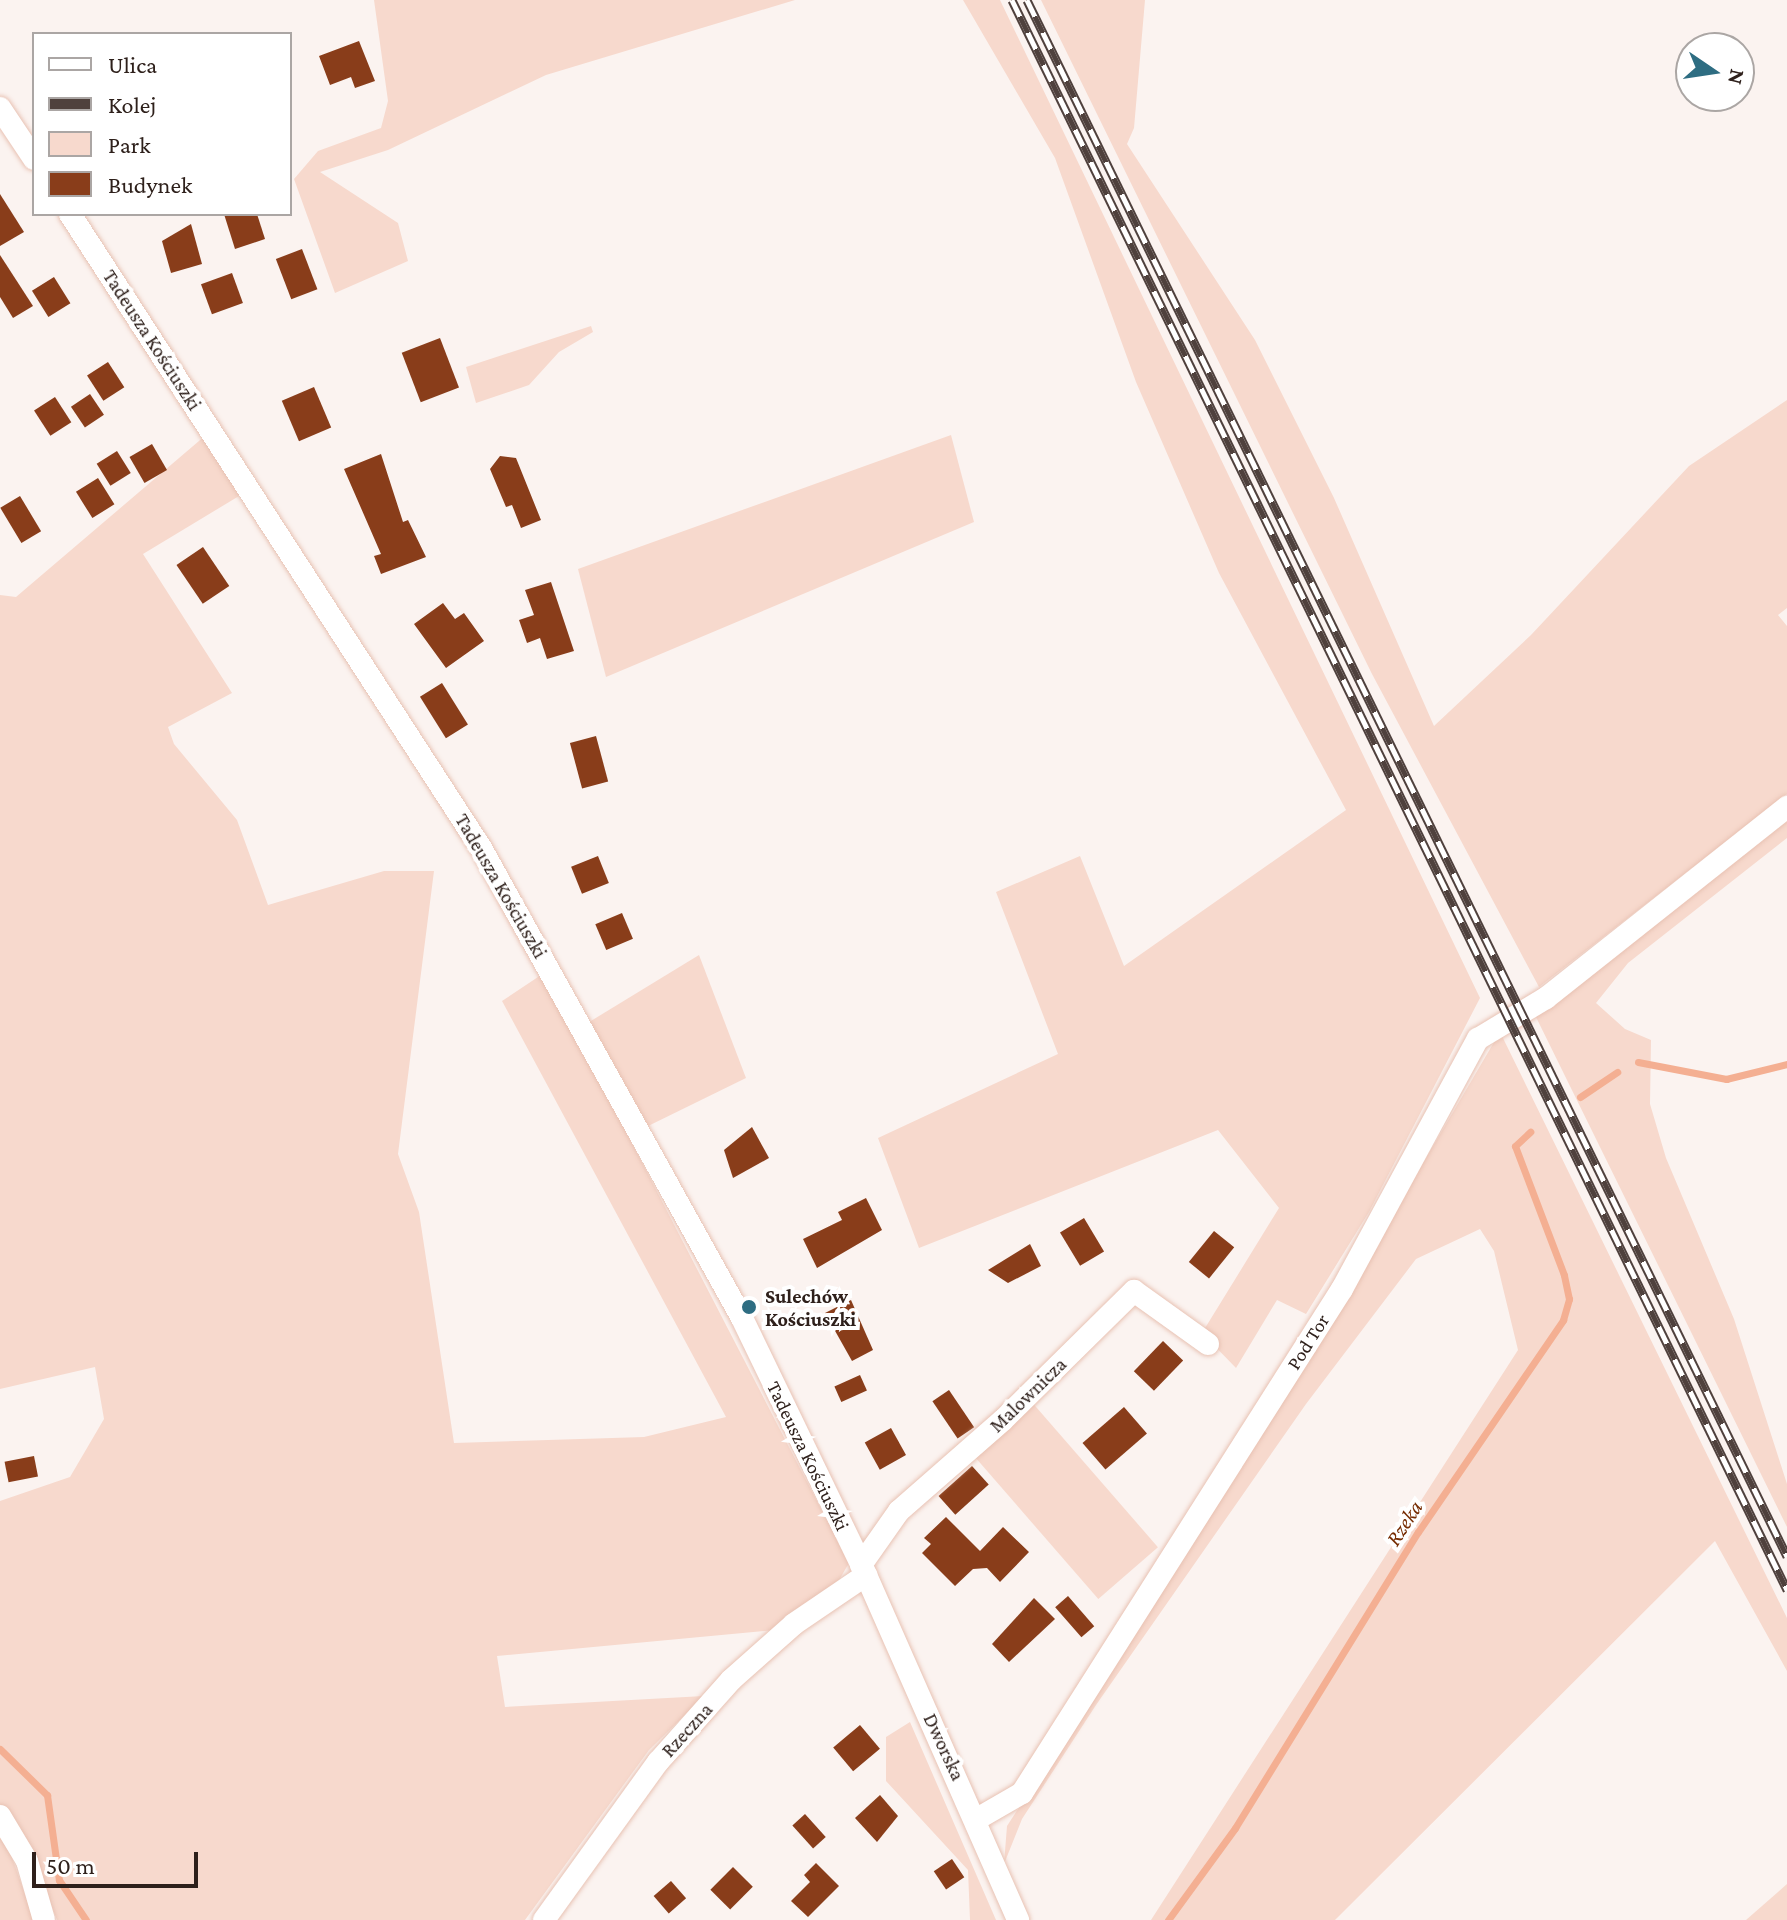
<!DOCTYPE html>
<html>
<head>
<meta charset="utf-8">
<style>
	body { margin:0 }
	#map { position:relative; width:1787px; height:1920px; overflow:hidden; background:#fbf3f0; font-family:"Crimson Pro",serif }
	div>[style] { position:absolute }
	.green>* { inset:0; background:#f7d9cd; transform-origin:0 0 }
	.stream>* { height:7px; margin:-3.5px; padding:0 3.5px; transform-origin:3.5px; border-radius:3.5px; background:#f4af92 }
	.building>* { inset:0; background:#893d1a; transform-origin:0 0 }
	.roads { filter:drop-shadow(0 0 2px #e8c2b3) drop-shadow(0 0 2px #e8c2b3) }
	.minor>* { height:22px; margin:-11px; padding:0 11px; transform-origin:11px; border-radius:11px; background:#fff }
	.rail>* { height:9px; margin-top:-4.5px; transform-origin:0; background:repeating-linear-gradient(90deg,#fff 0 18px,#4f413d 0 36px); box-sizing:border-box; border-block:2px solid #4f413d }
	.dots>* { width:22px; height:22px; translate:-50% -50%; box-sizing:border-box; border:4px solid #fff; border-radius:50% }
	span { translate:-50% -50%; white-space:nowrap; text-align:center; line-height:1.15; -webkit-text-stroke:8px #fff; paint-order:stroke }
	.street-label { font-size:20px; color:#2e201b }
	.poi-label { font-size:20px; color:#2e201b; font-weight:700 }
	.left { translate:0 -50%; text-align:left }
	.water-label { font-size:22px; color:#762c02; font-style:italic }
	.legend { position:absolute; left:32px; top:32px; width:260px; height:184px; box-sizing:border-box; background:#fff; border:2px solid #aba6a4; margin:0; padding:10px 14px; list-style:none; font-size:24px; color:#2e201b }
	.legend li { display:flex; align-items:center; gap:16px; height:40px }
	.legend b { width:40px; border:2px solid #aba6a4 }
	.north { position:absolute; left:1675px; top:32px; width:80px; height:80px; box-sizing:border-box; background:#fff; border:2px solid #aba6a4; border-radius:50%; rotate:103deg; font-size:22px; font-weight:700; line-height:32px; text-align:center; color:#2e201b }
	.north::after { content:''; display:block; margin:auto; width:28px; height:36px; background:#2e6d82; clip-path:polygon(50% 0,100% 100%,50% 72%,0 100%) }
	.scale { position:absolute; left:32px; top:1852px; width:166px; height:36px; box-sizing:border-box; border:4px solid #2e201b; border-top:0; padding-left:10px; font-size:24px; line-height:28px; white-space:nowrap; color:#2e201b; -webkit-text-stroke:6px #fff; paint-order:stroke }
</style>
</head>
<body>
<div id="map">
	<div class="green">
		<div style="clip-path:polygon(374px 0,795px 0,546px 75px,388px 150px,320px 172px,398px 223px,408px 261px,335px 293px,294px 179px,318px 151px,381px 128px,388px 101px)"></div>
		<div style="clip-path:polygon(963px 0,1000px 0,1480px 998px,1369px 1212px,1306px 1314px,1277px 1300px,1236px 1368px,1202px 1333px,1279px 1208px,1218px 1130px,919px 1248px,878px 1138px,1058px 1054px,996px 892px,1080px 856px,1124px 966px,1346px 810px,1219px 573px,1136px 382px,1055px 158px)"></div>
		<div style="clip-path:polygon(1041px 0,1145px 0,1134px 128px,1127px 144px,1255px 340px,1334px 498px,1434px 726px,1531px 635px,1689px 466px,1787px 400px,1787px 608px,1778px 615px,1787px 626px,1787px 794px,1539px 987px,1372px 674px)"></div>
		<div style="clip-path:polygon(591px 326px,593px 332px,559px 352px,529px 385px,476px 403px,466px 367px)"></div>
		<div style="clip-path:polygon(206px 435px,244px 493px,143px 554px,232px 693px,168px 727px,174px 744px,237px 820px,268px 905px,384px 871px,434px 871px,398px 1154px,419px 1212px,454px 1443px,644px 1437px,726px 1417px,502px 1001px,544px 973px,849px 1563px,835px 1587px,774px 1630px,497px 1656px,505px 1707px,704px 1696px,649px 1750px,525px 1920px,57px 1920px,31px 1854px,0 1804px,0 1501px,70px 1477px,104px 1419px,95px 1367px,0 1389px,0 595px,16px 597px)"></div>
		<div style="clip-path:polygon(951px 435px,974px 522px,606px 677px,578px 569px)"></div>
		<div style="clip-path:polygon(1787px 820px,1787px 838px,1628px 963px,1596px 1003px,1625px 1029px,1651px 1040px,1650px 1104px,1666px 1158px,1734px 1319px,1787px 1484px,1787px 1527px,1534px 1013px,1585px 981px)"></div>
		<div style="clip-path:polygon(699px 955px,746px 1078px,642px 1129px,581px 1027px)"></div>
		<div style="clip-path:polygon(1500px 1032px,1787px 1618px,1787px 1671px,1715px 1541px,1335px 1920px,1151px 1920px,1518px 1350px,1494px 1251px,1480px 1229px,1416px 1259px,1306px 1404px,1096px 1705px,1022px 1819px,1004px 1864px,1007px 1826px,1280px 1407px)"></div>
		<div style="left:1030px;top:1400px;width:195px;height:79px;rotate:49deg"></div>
		<div style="clip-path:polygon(910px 1722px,996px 1920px,970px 1920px,968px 1870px,886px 1781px,886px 1737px)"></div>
		<div style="clip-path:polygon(0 1829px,4px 1835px,34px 1920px,0 1920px)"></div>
		<div style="clip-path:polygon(1787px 1884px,1787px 1920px,1746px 1920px)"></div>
	</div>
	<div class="stream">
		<div style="left:1638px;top:1062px;width:90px;rotate:10.9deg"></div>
		<div style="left:1726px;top:1079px;width:63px;rotate:-13.8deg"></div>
		<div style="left:1580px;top:1097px;width:45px;rotate:-34deg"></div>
		<div style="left:0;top:1749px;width:66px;rotate:44.4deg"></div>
		<div style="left:47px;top:1795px;width:86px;rotate:82deg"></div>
		<div style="left:59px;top:1880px;width:48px;rotate:56deg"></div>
		<div style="left:1168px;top:1920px;width:114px;rotate:-53.9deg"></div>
		<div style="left:1235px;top:1828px;width:348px;rotate:-58.3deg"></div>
		<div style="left:1418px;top:1532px;width:257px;rotate:-55.6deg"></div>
		<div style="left:1563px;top:1320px;width:22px;rotate:-74deg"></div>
		<div style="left:1569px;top:1299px;width:25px;rotate:-102deg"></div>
		<div style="left:1564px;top:1275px;width:138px;rotate:-110.8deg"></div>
		<div style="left:1515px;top:1146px;width:21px;rotate:-43deg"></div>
	</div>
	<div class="building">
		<div style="clip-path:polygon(359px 41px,375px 81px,355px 88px,351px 77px,330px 85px,319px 56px)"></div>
		<div style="clip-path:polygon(0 194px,24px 232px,0 246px)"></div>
		<div style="clip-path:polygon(224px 214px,257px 214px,265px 239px,235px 249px)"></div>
		<div style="clip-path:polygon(191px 224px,202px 264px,171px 273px,162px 241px)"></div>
		<div style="left:302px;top:249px;width:43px;height:28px;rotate:69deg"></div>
		<div style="clip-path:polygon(0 255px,33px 306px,13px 318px,0 297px)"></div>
		<div style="left:232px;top:273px;width:32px;height:33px;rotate:70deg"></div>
		<div style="left:54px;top:277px;width:31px;height:26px;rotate:58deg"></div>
		<div style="left:440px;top:338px;width:53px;height:41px;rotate:69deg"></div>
		<div style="left:108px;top:362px;width:30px;height:25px;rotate:57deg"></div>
		<div style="left:314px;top:387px;width:44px;height:35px;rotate:67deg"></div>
		<div style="left:90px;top:394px;width:25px;height:23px;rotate:56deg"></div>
		<div style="left:55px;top:397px;width:30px;height:25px;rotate:57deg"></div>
		<div style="left:152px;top:444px;width:30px;height:26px;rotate:60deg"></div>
		<div style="left:117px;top:451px;width:26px;height:24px;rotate:58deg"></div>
		<div style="clip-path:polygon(381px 454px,403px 522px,408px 520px,426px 557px,381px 574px,374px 556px,381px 554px,344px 469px)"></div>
		<div style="clip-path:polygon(500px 456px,516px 458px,541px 520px,521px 528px,512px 505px,506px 507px,490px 469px)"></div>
		<div style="left:98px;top:478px;width:31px;height:26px;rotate:58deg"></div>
		<div style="left:20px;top:496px;width:41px;height:23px;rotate:59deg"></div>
		<div style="left:203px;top:547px;width:47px;height:32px;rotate:56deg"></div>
		<div style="clip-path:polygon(551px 582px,574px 651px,547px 659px,540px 638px,527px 643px,519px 620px,534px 615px,525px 590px)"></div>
		<div style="clip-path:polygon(443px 603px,455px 619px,464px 613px,484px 641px,446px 668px,414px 624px)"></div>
		<div style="left:442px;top:683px;width:49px;height:26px;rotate:58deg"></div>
		<div style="left:596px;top:736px;width:47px;height:27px;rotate:75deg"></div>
		<div style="left:598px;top:856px;width:29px;height:29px;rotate:68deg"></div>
		<div style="left:622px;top:913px;width:28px;height:29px;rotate:67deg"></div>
		<div style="clip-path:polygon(752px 1127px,769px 1158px,733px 1178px,724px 1150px)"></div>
		<div style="clip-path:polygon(866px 1198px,882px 1230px,817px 1268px,803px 1239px,842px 1220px,838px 1212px)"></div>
		<div style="left:1084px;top:1218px;width:39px;height:28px;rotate:59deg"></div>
		<div style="left:1214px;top:1231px;width:26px;height:40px;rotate:39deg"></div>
		<div style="clip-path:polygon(1030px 1244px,1041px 1266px,1008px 1283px,988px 1270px)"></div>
		<div style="clip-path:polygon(851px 1300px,873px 1350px,852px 1361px,825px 1313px)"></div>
		<div style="left:1163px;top:1341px;width:28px;height:42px;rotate:44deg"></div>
		<div style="left:860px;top:1375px;width:17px;height:28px;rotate:66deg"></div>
		<div style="left:949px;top:1390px;width:45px;height:20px;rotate:56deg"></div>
		<div style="left:1124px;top:1407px;width:35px;height:55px;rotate:49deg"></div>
		<div style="left:891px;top:1428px;width:31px;height:30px;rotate:61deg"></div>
		<div style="left:34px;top:1456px;width:21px;height:30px;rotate:79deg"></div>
		<div style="left:972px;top:1466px;width:25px;height:45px;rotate:48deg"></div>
		<div style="clip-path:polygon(946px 1517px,980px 1551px,1003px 1527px,1029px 1552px,1000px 1582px,987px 1568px,973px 1569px,955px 1586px,922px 1553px,931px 1544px,924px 1538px)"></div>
		<div style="left:1068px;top:1596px;width:40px;height:17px;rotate:49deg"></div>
		<div style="clip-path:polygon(1034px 1598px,1055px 1619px,1009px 1662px,992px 1644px)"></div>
		<div style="left:860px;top:1725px;width:31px;height:35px;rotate:50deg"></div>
		<div style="clip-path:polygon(880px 1795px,898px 1816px,877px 1842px,855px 1818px)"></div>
		<div style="left:805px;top:1814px;width:31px;height:17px;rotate:48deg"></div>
		<div style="left:952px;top:1859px;width:22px;height:22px;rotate:56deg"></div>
		<div style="clip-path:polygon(816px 1863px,839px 1886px,808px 1917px,791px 1901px,810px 1882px,804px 1875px)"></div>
		<div style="left:733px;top:1867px;width:28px;height:32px;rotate:45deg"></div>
		<div style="left:671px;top:1881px;width:23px;height:23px;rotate:49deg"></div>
	</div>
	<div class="roads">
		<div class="minor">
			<div style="left:0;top:108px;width:61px;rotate:56.3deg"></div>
			<div style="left:70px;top:214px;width:756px;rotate:57.05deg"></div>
			<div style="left:481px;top:848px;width:538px;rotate:60.96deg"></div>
			<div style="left:742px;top:1318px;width:285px;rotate:64.2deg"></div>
			<div style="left:866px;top:1575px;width:377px;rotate:66.2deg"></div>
			<div style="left:861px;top:1565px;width:66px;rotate:-54.9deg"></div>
			<div style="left:899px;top:1511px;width:138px;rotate:-41.2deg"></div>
			<div style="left:1003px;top:1420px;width:184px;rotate:-44.6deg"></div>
			<div style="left:1134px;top:1291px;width:91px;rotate:35.6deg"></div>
			<div style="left:0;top:1816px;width:52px;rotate:59deg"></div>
			<div style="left:27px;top:1861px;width:61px;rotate:73.9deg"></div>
			<div style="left:977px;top:1819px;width:52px;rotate:-30deg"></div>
			<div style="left:1022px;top:1793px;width:597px;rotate:-57.59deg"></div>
			<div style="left:1342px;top:1289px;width:285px;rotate:-61.5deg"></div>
			<div style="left:1478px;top:1039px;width:79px;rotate:-31.1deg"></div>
			<div style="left:1546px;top:998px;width:308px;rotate:-38.4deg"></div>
			<div style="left:544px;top:1920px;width:195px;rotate:-54.2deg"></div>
			<div style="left:658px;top:1762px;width:110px;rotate:-48.3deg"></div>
			<div style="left:731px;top:1680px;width:84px;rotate:-41.6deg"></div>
			<div style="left:794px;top:1624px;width:87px;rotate:-34.2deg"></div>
		</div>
	</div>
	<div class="rail">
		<div style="left:1012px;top:0;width:1769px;rotate:64.01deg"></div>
		<div style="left:1027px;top:0;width:1732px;rotate:63.97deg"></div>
	</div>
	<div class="dots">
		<div style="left:749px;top:1307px;background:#2e6d82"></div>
	</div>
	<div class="street-label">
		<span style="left:152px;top:340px;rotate:57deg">Tadeusza Kościuszki</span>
		<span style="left:501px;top:886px;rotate:60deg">Tadeusza Kościuszki</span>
		<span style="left:1308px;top:1342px;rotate:-58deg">Pod Tor</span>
		<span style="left:1028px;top:1395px;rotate:-44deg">Malownicza</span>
		<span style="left:808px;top:1456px;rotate:64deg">Tadeusza Kościuszki</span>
		<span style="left:687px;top:1730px;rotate:-48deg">Rzeczna</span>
		<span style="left:944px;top:1747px;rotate:65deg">Dworska</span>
	</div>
	<div class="poi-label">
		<span class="left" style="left:765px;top:1308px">Sulechów<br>Kościuszki</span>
	</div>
	<div class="water-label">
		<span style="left:1404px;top:1523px;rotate:-57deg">Rzeka</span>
	</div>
	<ul class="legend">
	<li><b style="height:10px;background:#fff"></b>Ulica</li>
	<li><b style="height:10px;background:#4f413d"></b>Kolej</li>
	<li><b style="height:22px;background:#f7d9cd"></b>Park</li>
	<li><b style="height:22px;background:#893d1a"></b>Budynek</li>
	</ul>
	<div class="north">N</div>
	<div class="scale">50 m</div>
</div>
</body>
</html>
